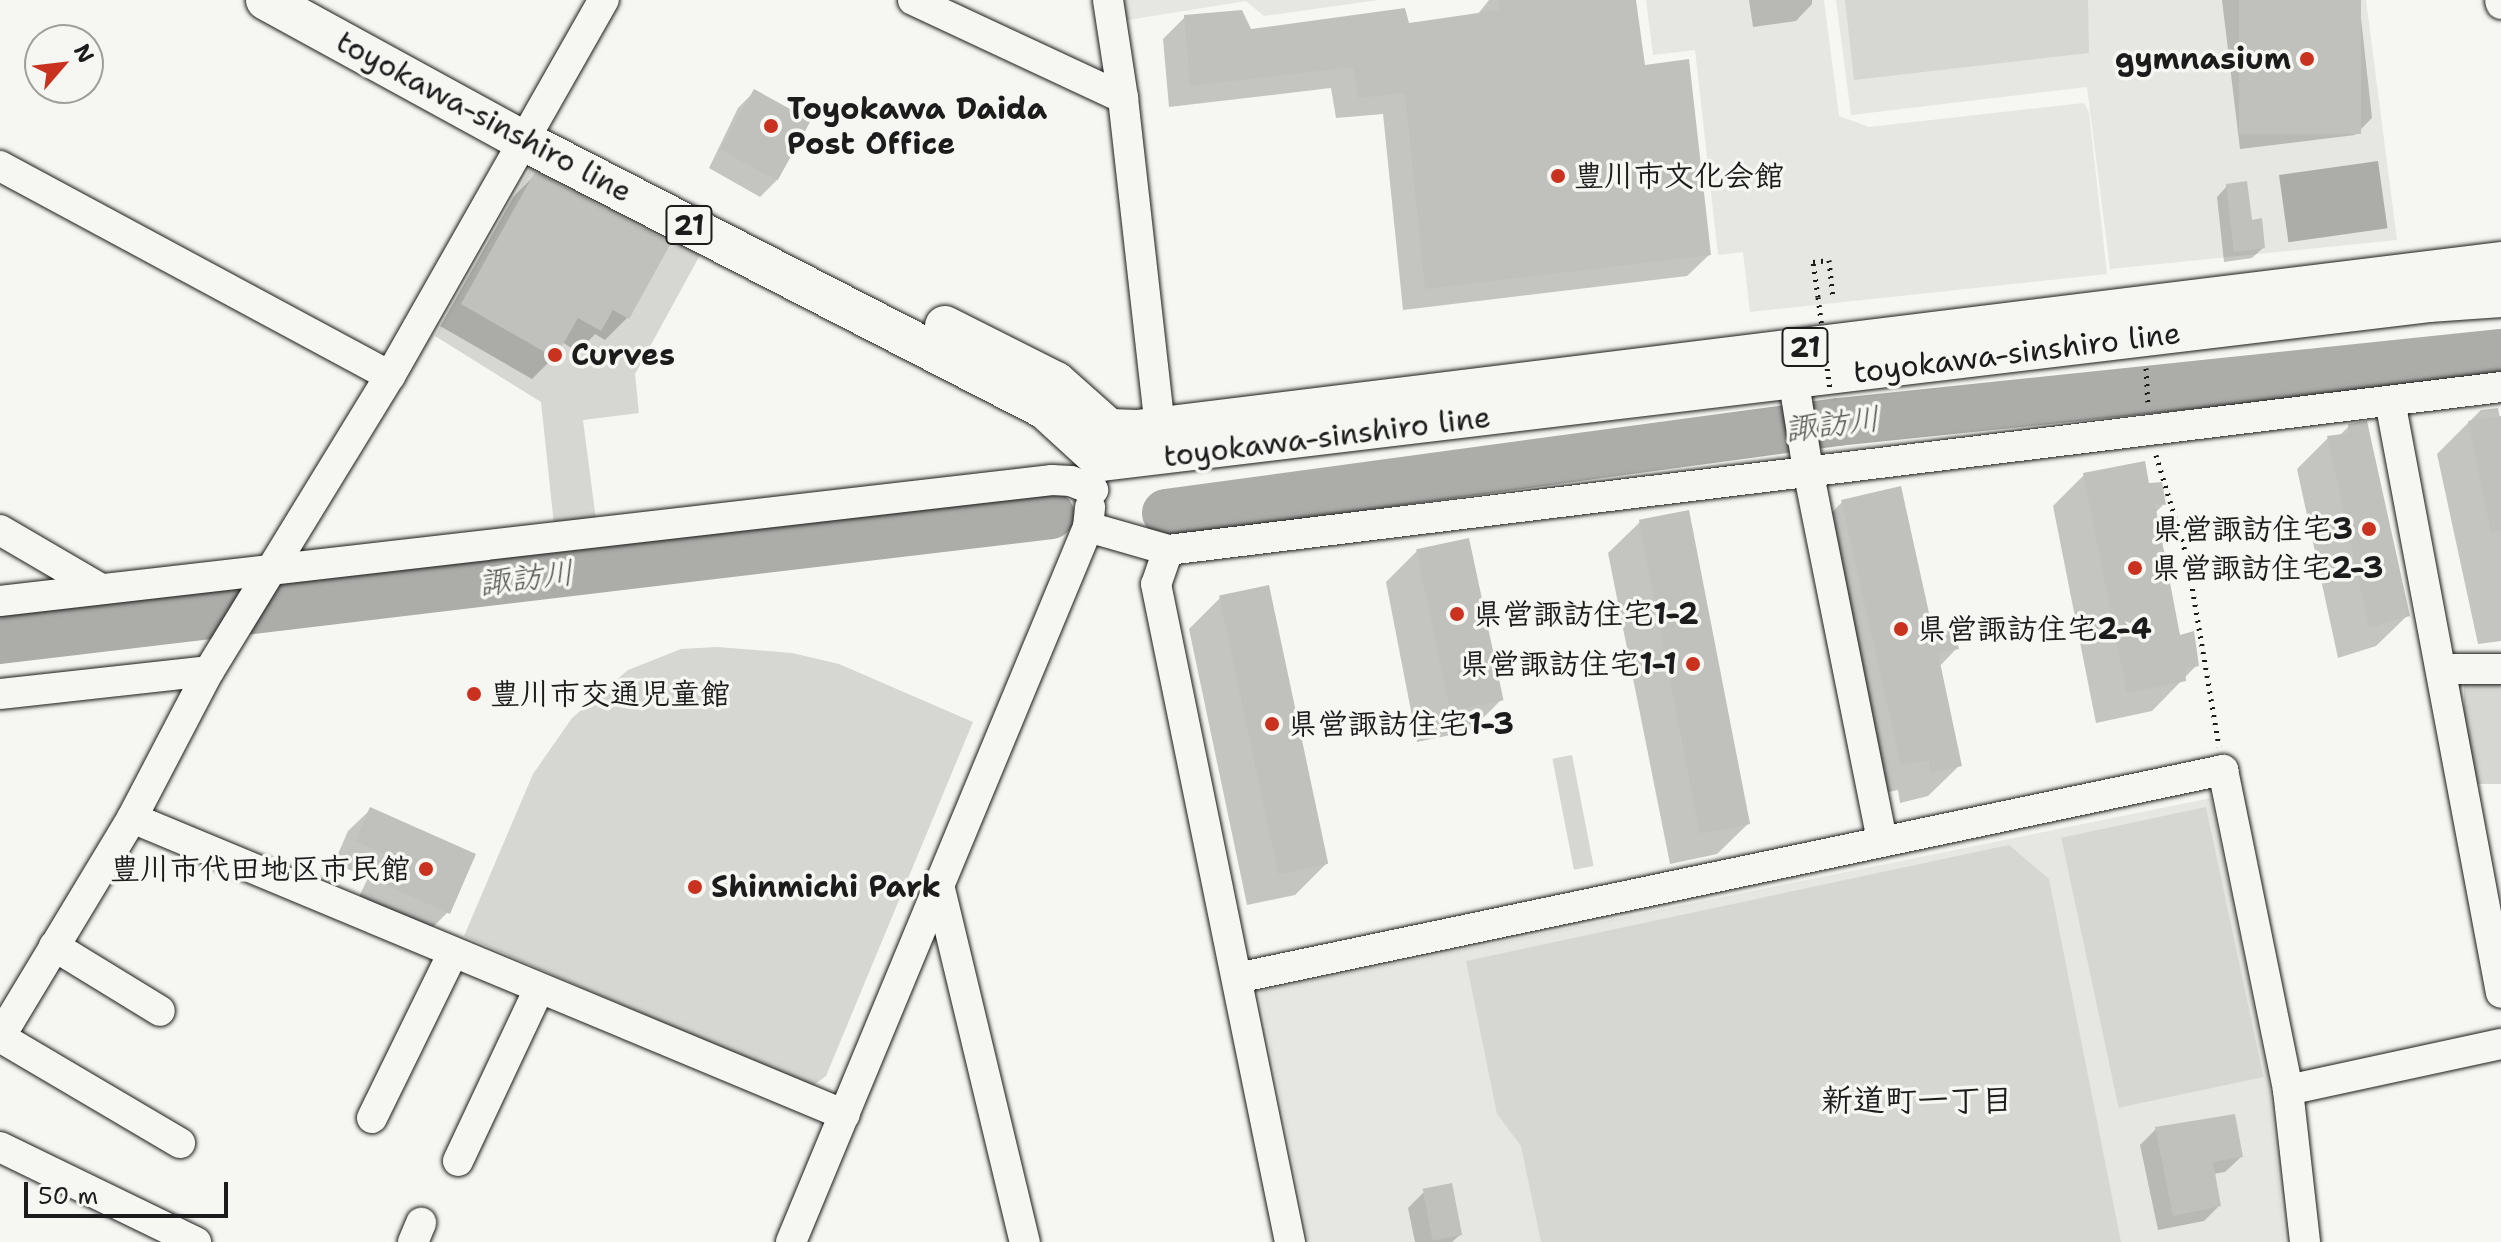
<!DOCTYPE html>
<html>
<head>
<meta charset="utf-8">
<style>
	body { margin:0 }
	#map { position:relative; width:2501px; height:1242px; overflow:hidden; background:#f6f6f2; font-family:"Shantell Sans","Klee One",sans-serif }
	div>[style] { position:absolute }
	.built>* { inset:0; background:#e6e6e2 }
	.green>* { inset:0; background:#d6d6d2; transform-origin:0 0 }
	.water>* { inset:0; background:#acaca9; transform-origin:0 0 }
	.shadow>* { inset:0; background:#0003 }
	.river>* { height:48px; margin:-24px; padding:0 24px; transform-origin:24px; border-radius:24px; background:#acaca9 }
	.building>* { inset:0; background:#c0c0bd; transform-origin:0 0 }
	.path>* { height:5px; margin-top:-2.5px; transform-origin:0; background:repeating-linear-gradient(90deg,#1c1c1c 0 2px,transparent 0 8px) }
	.roads { filter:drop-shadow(0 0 2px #1c1c1c) drop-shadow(0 0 2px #1c1c1c) }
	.minor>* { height:30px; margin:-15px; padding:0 15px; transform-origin:15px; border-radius:15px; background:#f6f6f2 }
	.major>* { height:40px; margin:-20px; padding:0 20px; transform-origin:20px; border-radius:20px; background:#f6f6f2 }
	.path-bridge>* { height:5px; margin-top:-2.5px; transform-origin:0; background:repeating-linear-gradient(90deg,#1c1c1c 0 2px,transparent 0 8px) }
	.dots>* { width:22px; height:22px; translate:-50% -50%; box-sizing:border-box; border:4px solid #f6f6f2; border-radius:50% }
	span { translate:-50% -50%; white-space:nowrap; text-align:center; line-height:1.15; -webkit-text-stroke:7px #f6f6f2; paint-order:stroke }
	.shield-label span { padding:2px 6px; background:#f6f6f2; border:2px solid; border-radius:6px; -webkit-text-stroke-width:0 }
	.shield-label { font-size:28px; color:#1c1c1c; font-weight:700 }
	.poi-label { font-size:30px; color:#1c1c1c; font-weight:700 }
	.right { translate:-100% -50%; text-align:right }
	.left { translate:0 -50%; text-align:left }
	.street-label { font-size:30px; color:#1c1c1c }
	.water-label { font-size:32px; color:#565654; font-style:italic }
	.neighbourhood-label { font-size:32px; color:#1c1c1c; font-weight:700 }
	.north { position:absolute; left:24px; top:24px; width:80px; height:80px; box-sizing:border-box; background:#f6f6f2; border:2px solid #9f9f9c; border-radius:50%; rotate:62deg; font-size:22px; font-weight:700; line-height:32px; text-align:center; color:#1c1c1c }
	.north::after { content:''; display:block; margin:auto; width:28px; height:36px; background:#c8321e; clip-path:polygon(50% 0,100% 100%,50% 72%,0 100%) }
	.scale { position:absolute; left:24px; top:1182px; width:204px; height:36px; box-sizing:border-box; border:4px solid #1c1c1c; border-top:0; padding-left:10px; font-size:24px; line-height:28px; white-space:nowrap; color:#1c1c1c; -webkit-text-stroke:6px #f6f6f2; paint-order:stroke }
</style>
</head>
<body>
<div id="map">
	<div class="built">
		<div style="clip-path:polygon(1120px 0,1379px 0,1264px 16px,1246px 1px,1122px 21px)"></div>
		<div style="clip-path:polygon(1646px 0,1824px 0,1839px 116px,1869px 127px,2084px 103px,2089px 112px,2107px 274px,1750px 312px,1743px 252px,1718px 255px,1695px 50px,1653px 55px)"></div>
		<div style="clip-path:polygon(1836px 0,2366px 0,2397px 240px,2110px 269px,2087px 87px,1851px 115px)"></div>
		<div style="clip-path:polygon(2211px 798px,2269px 1084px,2285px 1242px,1309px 1242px,1259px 991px)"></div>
	</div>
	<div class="green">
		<div style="clip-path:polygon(1845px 0,2088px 0,2089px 53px,1854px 80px)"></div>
		<div style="clip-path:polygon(534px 162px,700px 255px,635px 374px,639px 413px,583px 420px,596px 520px,554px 525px,541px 402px,435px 336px)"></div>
		<div style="clip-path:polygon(717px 647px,792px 653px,839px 664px,973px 722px,826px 1076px,811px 1087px,464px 936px,533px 774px,572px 718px,628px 670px,681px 649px)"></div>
		<div style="left:2464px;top:674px;width:37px;height:110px"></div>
		<div style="left:1572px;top:755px;width:113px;height:20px;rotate:79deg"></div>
		<div style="left:2206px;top:807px;width:276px;height:148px;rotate:78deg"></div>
		<div style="clip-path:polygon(2009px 845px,2049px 879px,2121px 1242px,1541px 1242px,1521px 1146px,1497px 1114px,1466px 961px)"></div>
	</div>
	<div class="water">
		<div style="left:2378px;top:161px;width:68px;height:100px;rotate:82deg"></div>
	</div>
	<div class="shadow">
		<div style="clip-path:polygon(1489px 0,1634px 0,1643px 67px,1709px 255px,1687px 276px,1403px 310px,1383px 114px,1336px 118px,1331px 88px,1169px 107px,1163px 39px,1185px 17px,1250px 31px,1407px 25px,1477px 15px)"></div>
		<div style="clip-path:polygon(1749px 0,1812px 0,1812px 4px,1796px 21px,1753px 27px)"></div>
		<div style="clip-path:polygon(2222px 0,2359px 0,2372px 118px,2355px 135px,2240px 149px)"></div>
		<div style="clip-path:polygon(754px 92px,776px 181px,760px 197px,709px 168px,738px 108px)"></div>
		<div style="clip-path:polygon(535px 175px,627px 318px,605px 340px,595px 334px,578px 352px,562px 342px,554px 357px,532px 379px,440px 326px,513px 197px)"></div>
		<div style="clip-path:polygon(2227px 186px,2263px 248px,2252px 258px,2224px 262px,2217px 197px)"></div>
		<div style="clip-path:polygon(2498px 408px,2501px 424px,2501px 641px,2478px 644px,2437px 454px,2481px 410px)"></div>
		<div style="clip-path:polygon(2349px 426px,2408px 615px,2376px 646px,2338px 658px,2297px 469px,2328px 438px,2338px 437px)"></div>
		<div style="clip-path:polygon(2084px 475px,2148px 485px,2163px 505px,2154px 514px,2178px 638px,2197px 665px,2152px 711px,2096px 723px,2053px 506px)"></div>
		<div style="clip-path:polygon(1842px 502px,1931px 633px,1957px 648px,1939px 667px,1960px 765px,1928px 796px,1900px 803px,1898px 790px,1870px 796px,1811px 534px)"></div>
		<div style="clip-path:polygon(1640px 522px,1749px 823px,1717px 854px,1670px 864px,1608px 553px)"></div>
		<div style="clip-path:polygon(1417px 551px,1501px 700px,1470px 731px,1417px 742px,1386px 582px)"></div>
		<div style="clip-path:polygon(1220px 598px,1326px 864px,1295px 895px,1247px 905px,1189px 629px)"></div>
		<div style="clip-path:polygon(370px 810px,448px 912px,426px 934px,356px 903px,368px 878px,334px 863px,348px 831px)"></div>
		<div style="clip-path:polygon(2156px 1129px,2241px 1157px,2225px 1172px,2213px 1174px,2219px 1206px,2204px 1221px,2158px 1230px,2140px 1145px)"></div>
		<div style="clip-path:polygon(1424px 1192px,1460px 1235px,1452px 1242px,1415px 1242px,1408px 1208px)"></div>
	</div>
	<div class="river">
		<div style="left:1166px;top:513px;width:678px;rotate:-7.71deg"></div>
		<div style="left:1838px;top:422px;width:667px;rotate:-5.94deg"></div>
		<div style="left:0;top:640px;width:1058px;rotate:-6.78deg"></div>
	</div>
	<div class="building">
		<div style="clip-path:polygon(1498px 0,1636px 0,1645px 65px,1689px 59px,1711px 255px,1425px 289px,1405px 93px,1358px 98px,1353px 67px,1190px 86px,1184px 15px,1242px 10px,1251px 29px,1405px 8px,1409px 23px,1499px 10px)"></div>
		<div style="left:2239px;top:0;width:122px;height:134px"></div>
		<div style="left:754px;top:89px;width:65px;height:69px;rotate:29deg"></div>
		<div style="clip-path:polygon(535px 172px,671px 243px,629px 319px,613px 310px,601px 331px,578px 318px,555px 358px,461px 304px)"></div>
		<div style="clip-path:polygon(2247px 181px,2252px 220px,2262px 218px,2265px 248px,2234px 252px,2226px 184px)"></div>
		<div style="clip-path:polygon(2501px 416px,2501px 531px,2491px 532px,2468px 421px)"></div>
		<div style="clip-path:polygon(2367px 421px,2410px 616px,2369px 628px,2327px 436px,2349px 433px,2348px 424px)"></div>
		<div style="clip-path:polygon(2145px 461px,2149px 483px,2162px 482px,2166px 505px,2155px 504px,2180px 635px,2194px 631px,2199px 666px,2185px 669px,2186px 681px,2127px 693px,2083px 473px)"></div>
		<div style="clip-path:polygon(1901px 486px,1933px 631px,1954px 627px,1959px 649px,1938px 653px,1962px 766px,1930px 773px,1929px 760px,1901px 766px,1841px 500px)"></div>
		<div style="left:1689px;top:510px;width:320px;height:51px;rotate:79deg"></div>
		<div style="left:1469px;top:538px;width:166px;height:54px;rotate:78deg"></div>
		<div style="left:1269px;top:585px;width:285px;height:51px;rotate:78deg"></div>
		<div style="clip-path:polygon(370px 807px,476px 854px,450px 914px,377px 881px,388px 856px,355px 841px)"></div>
		<div style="clip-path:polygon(2235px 1114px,2243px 1157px,2213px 1162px,2221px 1206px,2173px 1216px,2155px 1127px)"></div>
		<div style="left:1452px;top:1183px;width:53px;height:30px;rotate:79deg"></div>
	</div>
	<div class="path">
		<div style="left:1818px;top:297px;width:35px;rotate:-98deg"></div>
		<div style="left:1813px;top:262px;width:16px;rotate:-7deg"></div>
		<div style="left:1829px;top:260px;width:36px;rotate:84deg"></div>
		<div style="left:2146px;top:368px;width:34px;rotate:87deg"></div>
		<div style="left:2156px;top:455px;width:107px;rotate:73.1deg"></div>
		<div style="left:2187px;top:557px;width:192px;rotate:80.4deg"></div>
	</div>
	<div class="roads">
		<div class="minor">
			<div style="left:913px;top:0;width:232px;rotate:25deg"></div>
			<div style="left:1108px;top:0;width:99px;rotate:81.3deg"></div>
			<div style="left:1123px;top:98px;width:331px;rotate:83.6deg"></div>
			<div style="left:2500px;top:0;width:4px;rotate:76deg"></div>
			<div style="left:0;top:166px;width:443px;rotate:28.3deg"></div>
			<div style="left:1790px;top:358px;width:113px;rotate:80.9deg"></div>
			<div style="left:1808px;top:470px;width:379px;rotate:78.7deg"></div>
			<div style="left:2390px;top:401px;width:602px;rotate:79.38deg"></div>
			<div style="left:1088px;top:527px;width:83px;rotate:16deg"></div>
			<div style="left:1168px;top:550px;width:1343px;rotate:-6.97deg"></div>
			<div style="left:0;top:530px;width:117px;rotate:30.3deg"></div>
			<div style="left:1168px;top:550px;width:36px;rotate:109deg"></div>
			<div style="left:1156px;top:584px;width:672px;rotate:78.49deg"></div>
			<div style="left:0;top:601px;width:1059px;rotate:-6.56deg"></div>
			<div style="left:1052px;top:480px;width:19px;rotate:3deg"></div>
			<div style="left:1071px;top:481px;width:24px;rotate:22deg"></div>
			<div style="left:2442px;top:669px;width:59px"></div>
			<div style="left:0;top:694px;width:210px;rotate:-6.3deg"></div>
			<div style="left:132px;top:818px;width:772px;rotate:22.61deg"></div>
			<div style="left:940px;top:889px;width:363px;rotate:76.5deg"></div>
			<div style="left:54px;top:946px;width:124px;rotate:31.5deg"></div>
			<div style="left:1237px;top:978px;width:1008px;rotate:-11.91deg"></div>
			<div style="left:2223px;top:770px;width:327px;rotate:78.5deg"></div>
			<div style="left:2288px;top:1090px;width:153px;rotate:83.6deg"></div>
			<div style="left:0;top:1037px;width:256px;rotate:-58.9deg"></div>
			<div style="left:132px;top:818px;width:166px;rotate:-62.4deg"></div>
			<div style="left:209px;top:671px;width:346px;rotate:-58.5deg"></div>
			<div style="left:390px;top:376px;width:433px;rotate:-60.4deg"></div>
			<div style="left:0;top:1037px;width:209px;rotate:30.5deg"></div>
			<div style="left:2288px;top:1090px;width:218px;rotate:-12.2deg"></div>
			<div style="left:372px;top:1118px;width:184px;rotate:-63.9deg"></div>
			<div style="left:0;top:1147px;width:218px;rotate:25.9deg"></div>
			<div style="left:458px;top:1161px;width:190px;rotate:-64.8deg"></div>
			<div style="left:413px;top:1242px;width:21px;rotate:-67deg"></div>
			<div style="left:791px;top:1242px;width:774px;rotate:-67.44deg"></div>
			<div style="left:1088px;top:527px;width:20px;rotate:-84deg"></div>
		</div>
		<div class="major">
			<div style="left:266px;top:0;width:292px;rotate:28.7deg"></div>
			<div style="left:522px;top:140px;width:588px;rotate:27.22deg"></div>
			<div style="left:1045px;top:409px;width:77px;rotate:42.4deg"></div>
			<div style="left:1102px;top:461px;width:1336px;rotate:-6.83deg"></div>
			<div style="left:2429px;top:302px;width:72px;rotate:-4deg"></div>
			<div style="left:945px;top:326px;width:124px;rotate:26.8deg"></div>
			<div style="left:1056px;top:382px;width:71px;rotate:41.6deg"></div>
			<div style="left:1109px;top:429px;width:28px;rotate:2deg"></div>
			<div style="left:1137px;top:430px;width:1374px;rotate:-7.02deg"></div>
		</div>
	</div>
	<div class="path-bridge">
		<div style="left:1818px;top:297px;width:93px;rotate:82.6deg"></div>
	</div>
	<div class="dots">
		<div style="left:2307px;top:59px;background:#c8321e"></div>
		<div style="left:771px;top:126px;background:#c8321e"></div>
		<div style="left:1558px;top:176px;background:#c8321e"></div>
		<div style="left:555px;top:355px;background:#c8321e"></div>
		<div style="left:2369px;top:529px;background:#c8321e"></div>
		<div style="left:2135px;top:568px;background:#c8321e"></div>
		<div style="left:1457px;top:614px;background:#c8321e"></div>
		<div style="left:1901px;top:629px;background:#c8321e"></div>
		<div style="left:1693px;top:664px;background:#c8321e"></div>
		<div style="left:474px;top:694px;background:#c8321e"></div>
		<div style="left:1272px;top:724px;background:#c8321e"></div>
		<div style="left:426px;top:869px;background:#c8321e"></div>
		<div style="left:695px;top:887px;background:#c8321e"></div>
	</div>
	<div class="shield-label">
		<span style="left:689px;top:225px">21</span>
		<span style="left:1805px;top:347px">21</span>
	</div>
	<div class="poi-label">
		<span class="right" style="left:2291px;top:59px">gymnasium</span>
		<span class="left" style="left:787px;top:126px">Toyokawa Daida<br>Post Office</span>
		<span class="left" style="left:1574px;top:176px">豊川市文化会館</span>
		<span class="left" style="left:571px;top:355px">Curves</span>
		<span class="right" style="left:2353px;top:529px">県営諏訪住宅3</span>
		<span class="left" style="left:2151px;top:568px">県営諏訪住宅2-3</span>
		<span class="left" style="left:1473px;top:614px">県営諏訪住宅1-2</span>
		<span class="left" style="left:1917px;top:629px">県営諏訪住宅2-4</span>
		<span class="right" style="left:1677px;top:664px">県営諏訪住宅1-1</span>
		<span class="left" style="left:490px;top:694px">豊川市交通児童館</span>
		<span class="left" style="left:1288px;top:724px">県営諏訪住宅1-3</span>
		<span class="right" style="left:410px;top:869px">豊川市代田地区市民館</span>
		<span class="left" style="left:711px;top:887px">Shinmichi Park</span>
	</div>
	<div class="street-label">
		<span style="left:484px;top:117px;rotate:28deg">toyokawa-sinshiro line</span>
		<span style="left:2017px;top:353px;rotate:-7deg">toyokawa-sinshiro line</span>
		<span style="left:1327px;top:437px;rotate:-7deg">toyokawa-sinshiro line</span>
	</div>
	<div class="water-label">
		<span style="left:1832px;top:424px;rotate:-7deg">諏訪川</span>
		<span style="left:526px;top:578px;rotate:-7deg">諏訪川</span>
	</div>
	<div class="neighbourhood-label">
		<span style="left:1917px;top:1100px">新道町一丁目</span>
	</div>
	<div class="north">N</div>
	<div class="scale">50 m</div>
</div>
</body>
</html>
